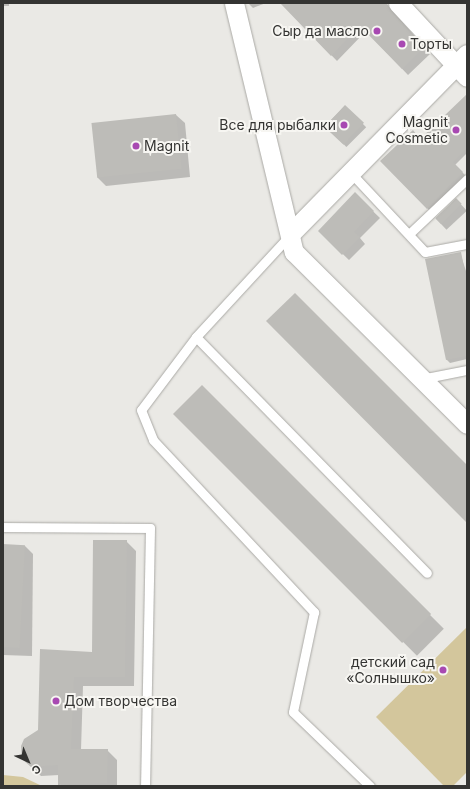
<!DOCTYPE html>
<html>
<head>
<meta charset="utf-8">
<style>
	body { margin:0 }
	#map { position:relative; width:470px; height:789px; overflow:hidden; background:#eae9e5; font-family:Inter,sans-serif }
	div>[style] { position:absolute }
	.green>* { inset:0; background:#d3c69c }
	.shadow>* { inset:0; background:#0003; transform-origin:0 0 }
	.building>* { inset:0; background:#bdbcb8; transform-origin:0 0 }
	.roads { filter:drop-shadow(0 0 1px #aaa9a5) drop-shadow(0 0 1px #aaa9a5) }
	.service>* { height:9px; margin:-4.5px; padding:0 4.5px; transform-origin:4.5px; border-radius:4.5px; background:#fff }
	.minor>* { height:19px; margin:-9.5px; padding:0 9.5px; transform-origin:9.5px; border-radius:9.5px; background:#fff }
	.dots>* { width:11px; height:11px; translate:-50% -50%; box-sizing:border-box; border:2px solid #f7f6f2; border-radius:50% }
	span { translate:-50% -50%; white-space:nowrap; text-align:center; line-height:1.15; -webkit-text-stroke:4px #f7f6f2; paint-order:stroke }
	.poi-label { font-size:14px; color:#343432 }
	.right { translate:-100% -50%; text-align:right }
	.left { translate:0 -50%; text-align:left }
	.frame { position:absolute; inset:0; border:4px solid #343432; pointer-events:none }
	.north { position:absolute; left:8px; top:741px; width:40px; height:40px; -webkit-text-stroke:3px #f7f6f2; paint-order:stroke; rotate:136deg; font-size:11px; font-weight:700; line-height:16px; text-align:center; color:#343432 }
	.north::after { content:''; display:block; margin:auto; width:14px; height:18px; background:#343432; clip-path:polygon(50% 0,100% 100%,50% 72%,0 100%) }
</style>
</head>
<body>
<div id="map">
	<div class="green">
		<div style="clip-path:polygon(467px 627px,467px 772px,453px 786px,444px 786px,376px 717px)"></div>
		<div style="clip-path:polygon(3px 775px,23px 777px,42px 786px,3px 786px)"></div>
	</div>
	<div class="shadow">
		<div style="left:3px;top:3px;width:6px;height:3px"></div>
		<div style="clip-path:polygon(248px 3px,266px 3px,253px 8px)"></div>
		<div style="clip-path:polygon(281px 3px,385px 3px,430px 54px,408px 75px,366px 31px,337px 61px)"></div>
		<div style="left:345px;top:106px;width:30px;height:28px;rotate:45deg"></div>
		<div style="clip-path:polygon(467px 108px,467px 153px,455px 165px,465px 175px,430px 211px,382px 161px,420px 140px)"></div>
		<div style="clip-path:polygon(176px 115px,185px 123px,190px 177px,106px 186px,97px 177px)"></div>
		<div style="clip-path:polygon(355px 194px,380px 218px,360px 238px,365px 244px,349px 260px,319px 231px)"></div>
		<div style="left:456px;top:199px;width:16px;height:28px;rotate:47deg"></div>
		<div style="clip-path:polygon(460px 253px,467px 274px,467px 359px,450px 363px,447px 360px,426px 260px)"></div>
		<div style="left:202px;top:387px;width:342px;height:38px;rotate:45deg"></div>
		<div style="clip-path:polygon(126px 541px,136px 551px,134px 686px,83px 686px,81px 750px,107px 750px,117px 760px,117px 786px,61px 786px,59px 775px,41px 776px,23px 758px,39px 730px,41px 650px,93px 653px)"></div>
		<div style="clip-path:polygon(3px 545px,25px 546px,33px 554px,32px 656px,3px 655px)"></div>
	</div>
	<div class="building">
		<div style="clip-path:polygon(280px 3px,386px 3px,424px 47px,402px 69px,360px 26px,331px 56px)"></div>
		<div style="clip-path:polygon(467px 94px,467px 148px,453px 162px,463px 172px,427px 209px,380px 161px,413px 130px,420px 139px)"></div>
		<div style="left:345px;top:105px;width:26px;height:30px;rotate:43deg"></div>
		<div style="left:176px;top:114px;width:55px;height:85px;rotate:84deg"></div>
		<div style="clip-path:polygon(355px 192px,374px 211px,354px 232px,360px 237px,342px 255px,318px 231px)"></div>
		<div style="left:456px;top:198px;width:8px;height:29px;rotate:45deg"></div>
		<div style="clip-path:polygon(461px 252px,467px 282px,467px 356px,446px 360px,425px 259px)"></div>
		<div style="clip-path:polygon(295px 293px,467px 465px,467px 523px,266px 321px)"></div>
		<div style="left:202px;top:385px;width:324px;height:41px;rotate:45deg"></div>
		<div style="clip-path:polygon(93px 540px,127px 540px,125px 677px,74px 677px,71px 749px,108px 749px,107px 783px,58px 785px,58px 765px,31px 767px,22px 759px,21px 746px,24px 739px,38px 730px,40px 649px,92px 652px)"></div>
		<div style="left:3px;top:544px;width:22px;height:103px;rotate:3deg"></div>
	</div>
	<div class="roads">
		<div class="service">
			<div style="left:351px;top:173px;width:108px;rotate:46.9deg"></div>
			<div style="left:425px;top:252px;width:43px;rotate:-10.8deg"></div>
			<div style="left:409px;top:234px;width:80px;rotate:-43.5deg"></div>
			<div style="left:290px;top:235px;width:139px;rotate:132.7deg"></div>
			<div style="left:196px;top:337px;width:330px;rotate:45.6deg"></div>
			<div style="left:196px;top:337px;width:91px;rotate:127deg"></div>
			<div style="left:141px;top:410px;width:32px;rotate:68deg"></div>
			<div style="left:153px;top:440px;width:236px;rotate:46.9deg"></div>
			<div style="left:314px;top:612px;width:102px;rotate:101.9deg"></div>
			<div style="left:293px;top:712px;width:107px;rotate:43.9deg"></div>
			<div style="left:421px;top:379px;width:47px;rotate:-11.1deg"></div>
			<div style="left:3px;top:527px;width:147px;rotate:0.4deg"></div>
			<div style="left:150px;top:528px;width:258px;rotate:91.1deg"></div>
		</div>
		<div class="minor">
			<div style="left:234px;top:3px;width:256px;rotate:76.5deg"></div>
			<div style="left:294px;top:252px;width:244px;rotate:44.8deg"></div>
			<div style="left:398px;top:3px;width:101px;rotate:47deg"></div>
			<div style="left:291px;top:233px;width:251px;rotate:-45.5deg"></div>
		</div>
	</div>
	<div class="dots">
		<div style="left:377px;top:31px;background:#a849b2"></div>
		<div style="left:402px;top:44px;background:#a849b2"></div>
		<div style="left:344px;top:125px;background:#a849b2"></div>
		<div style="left:456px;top:130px;background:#a849b2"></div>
		<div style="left:136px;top:146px;background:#a849b2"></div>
		<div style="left:443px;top:670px;background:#a849b2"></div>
		<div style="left:56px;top:701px;background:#a849b2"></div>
	</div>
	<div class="poi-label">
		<span class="right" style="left:369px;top:31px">Сыр да масло</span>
		<span class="left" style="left:410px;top:44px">Торты</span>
		<span class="right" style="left:448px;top:130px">Magnit<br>Cosmetic</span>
		<span class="right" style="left:336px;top:125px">Все для рыбалки</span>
		<span class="left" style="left:144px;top:146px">Magnit</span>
		<span class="right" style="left:435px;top:670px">детский сад<br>«Солнышко»</span>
		<span class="left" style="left:64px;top:701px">Дом творчества</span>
	</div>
	<div class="frame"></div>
	<div class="north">С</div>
</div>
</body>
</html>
